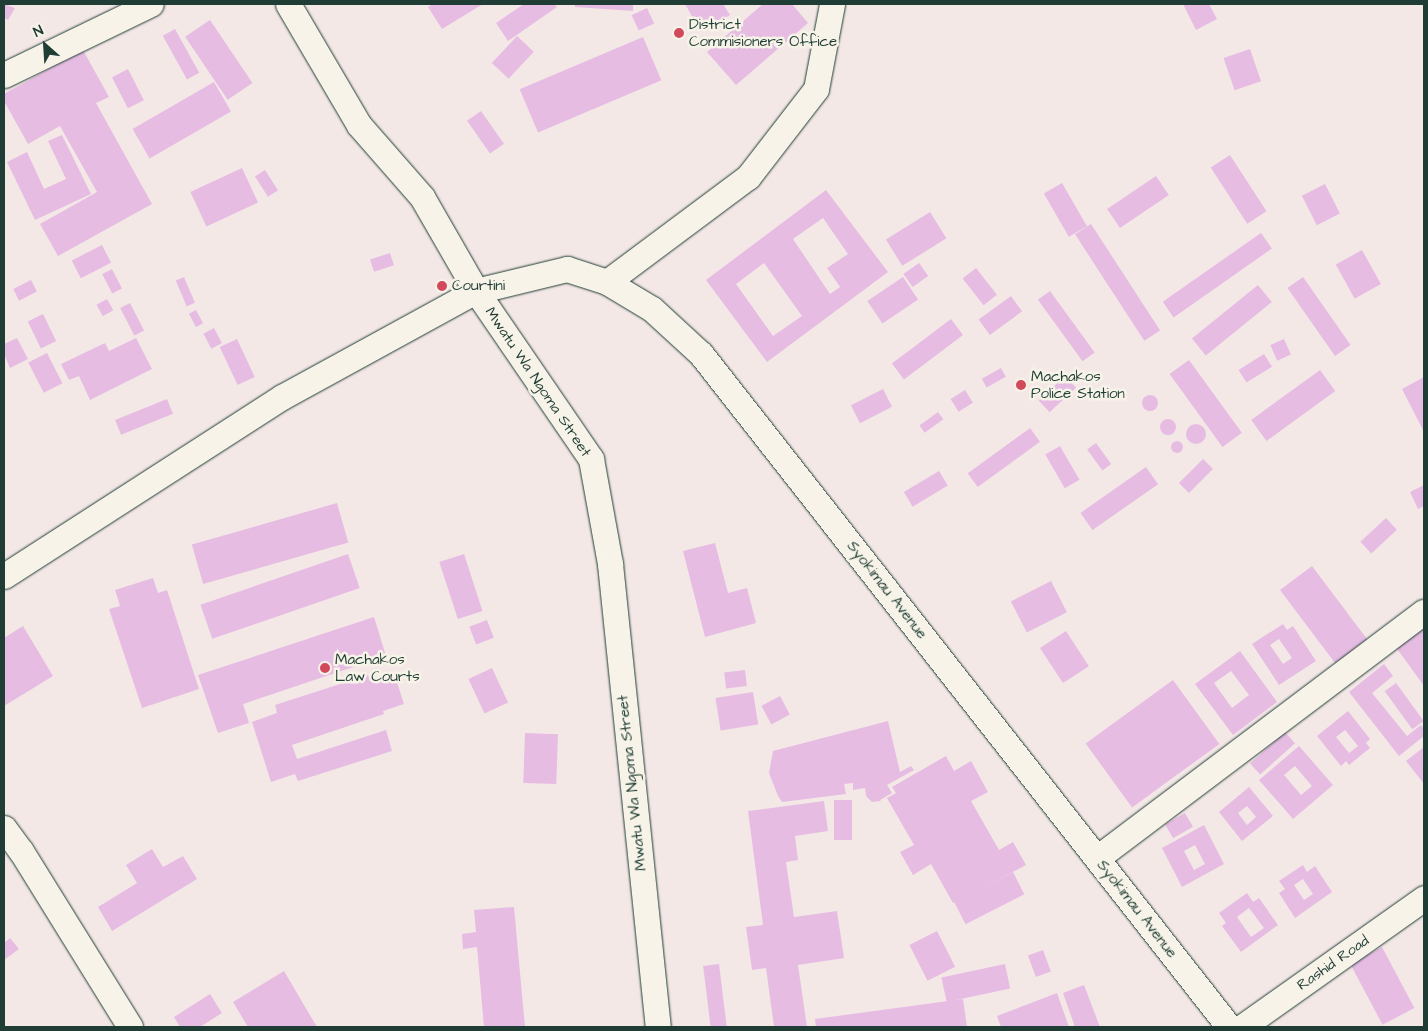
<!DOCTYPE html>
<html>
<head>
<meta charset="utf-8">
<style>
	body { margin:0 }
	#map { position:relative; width:1428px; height:1031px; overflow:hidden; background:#f4e8e7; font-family:"Architects Daughter",sans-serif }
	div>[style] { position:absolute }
	.building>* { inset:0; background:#e6bce3; transform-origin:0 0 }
	.round { border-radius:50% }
	.roads { filter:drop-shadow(0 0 1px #1f3d34) drop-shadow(0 0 1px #1f3d34) }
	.minor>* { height:25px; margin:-12.5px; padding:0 12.5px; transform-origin:12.5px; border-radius:12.5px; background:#f7f3e8 }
	.dots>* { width:14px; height:14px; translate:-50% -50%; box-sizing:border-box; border:2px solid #f7f3e8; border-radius:50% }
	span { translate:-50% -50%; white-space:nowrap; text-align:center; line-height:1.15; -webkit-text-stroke:5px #f7f3e8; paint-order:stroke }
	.poi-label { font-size:15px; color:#1f3d34 }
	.left { translate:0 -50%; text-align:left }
	.street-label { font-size:15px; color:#1f3d34 }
	.frame { position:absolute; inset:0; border:5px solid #1f3d34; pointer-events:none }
	.north { position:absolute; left:20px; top:20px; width:50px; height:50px; -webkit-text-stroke:4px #f7f3e8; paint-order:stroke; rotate:334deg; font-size:14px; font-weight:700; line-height:20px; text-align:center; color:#1f3d34 }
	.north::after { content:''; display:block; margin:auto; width:18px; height:22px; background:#1f3d34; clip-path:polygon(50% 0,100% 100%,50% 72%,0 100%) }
</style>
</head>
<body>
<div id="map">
	<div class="building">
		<div style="clip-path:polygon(4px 4px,15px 8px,8px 20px,4px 18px)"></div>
		<div style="clip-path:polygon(433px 4px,483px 4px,442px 29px,428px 7px)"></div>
		<div style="clip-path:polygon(524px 4px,554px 4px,557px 7px,508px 41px,496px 23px)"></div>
		<div style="clip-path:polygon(575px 4px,633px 4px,633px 11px,575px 7px)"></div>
		<div style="clip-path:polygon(685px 4px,723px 4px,730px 15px,701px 32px)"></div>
		<div style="clip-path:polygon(763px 4px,792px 4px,808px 23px,736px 85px,707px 52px)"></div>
		<div style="clip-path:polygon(1183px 4px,1209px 4px,1217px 19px,1196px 30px)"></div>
		<div style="left:647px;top:8px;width:17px;height:17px;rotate:65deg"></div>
		<div style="left:210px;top:20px;width:76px;height:30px;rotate:56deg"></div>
		<div style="left:175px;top:29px;width:50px;height:14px;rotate:61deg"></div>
		<div style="left:517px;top:36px;width:23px;height:37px;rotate:43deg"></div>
		<div style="left:643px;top:37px;width:47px;height:134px;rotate:67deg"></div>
		<div style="left:1250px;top:49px;width:34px;height:28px;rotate:71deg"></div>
		<div style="clip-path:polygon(83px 50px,109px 97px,96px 103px,152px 204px,58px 256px,40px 224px,97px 192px,60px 126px,28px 144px,4px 101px,4px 94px)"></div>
		<div style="left:128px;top:69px;width:35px;height:18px;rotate:63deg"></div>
		<div style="left:214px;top:82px;width:34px;height:94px;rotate:60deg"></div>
		<div style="left:481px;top:111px;width:40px;height:17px;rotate:55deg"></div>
		<div style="clip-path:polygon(62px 135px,91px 194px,35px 220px,7px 162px,27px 152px,44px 189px,66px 179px,48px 141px)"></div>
		<div style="left:1230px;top:155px;width:67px;height:23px;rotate:57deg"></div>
		<div style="left:242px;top:168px;width:38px;height:57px;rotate:65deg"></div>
		<div style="left:265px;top:170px;width:24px;height:12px;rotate:57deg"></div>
		<div style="left:1156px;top:176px;width:23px;height:59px;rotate:56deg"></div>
		<div style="left:1062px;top:183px;width:50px;height:21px;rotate:60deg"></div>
		<div style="left:1325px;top:184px;width:33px;height:26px;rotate:63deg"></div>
		<div style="clip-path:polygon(evenodd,826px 190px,888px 272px,767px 362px,706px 280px,826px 190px,823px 218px,848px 254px,827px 268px,840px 287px,830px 294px,793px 239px,823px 218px,826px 190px,764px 263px,802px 316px,773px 336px,736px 284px,764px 263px)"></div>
		<div style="left:930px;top:212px;width:31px;height:52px;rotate:58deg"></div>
		<div style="left:1091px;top:224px;width:127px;height:19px;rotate:57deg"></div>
		<div style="left:1261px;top:233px;width:19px;height:120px;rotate:55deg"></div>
		<div style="left:102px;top:245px;width:20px;height:34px;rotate:63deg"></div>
		<div style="left:1362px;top:250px;width:39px;height:30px;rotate:61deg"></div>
		<div style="left:390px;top:253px;width:13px;height:21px;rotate:72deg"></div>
		<div style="left:919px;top:263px;width:16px;height:19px;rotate:55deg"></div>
		<div style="left:976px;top:268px;width:34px;height:17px;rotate:52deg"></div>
		<div style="left:112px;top:269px;width:22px;height:11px;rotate:63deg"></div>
		<div style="left:184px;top:277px;width:28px;height:9px;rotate:67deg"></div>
		<div style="left:903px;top:277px;width:27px;height:43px;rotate:56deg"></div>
		<div style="left:1303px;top:277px;width:83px;height:19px;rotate:55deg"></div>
		<div style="left:31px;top:280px;width:13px;height:20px;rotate:63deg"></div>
		<div style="left:1258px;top:285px;width:22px;height:85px;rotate:51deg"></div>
		<div style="left:1050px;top:291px;width:76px;height:15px;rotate:54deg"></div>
		<div style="left:1011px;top:296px;width:19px;height:40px;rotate:54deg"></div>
		<div style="left:107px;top:299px;width:13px;height:12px;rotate:61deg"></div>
		<div style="left:130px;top:303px;width:31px;height:11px;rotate:63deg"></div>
		<div style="left:196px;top:310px;width:15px;height:8px;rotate:62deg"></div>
		<div style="left:43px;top:314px;width:30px;height:17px;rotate:64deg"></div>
		<div style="left:951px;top:319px;width:20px;height:74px;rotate:53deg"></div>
		<div style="left:214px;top:328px;width:17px;height:12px;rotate:62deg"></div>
		<div style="clip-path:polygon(17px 338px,28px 359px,10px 368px,4px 354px,4px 344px)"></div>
		<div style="clip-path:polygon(136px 338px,152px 369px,90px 400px,79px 376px,69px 380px,61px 364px,105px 343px,109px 351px)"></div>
		<div style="left:237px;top:339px;width:42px;height:19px;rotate:65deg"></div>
		<div style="left:1284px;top:339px;width:17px;height:15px;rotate:66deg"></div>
		<div style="left:47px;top:353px;width:34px;height:21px;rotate:63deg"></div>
		<div style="left:1264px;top:354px;width:15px;height:30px;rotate:58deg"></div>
		<div style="left:1189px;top:360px;width:90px;height:24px;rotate:54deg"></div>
		<div style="left:1001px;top:368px;width:10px;height:22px;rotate:61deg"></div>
		<div style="left:1320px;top:370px;width:26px;height:85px;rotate:54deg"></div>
		<div style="left:1065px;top:376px;width:16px;height:36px;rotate:47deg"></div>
		<div style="clip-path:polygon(1424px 377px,1424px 432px,1402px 389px)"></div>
		<div style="left:883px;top:389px;width:20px;height:36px;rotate:63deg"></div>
		<div style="left:965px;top:390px;width:15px;height:17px;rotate:58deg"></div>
		<div class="round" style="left:1142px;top:395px;width:16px;height:16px"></div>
		<div style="left:167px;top:399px;width:16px;height:56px;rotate:68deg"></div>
		<div style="left:938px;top:412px;width:9px;height:23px;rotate:54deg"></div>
		<div class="round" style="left:1160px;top:419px;width:16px;height:16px"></div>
		<div class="round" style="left:1186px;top:424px;width:20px;height:20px"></div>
		<div style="left:1030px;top:428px;width:17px;height:77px;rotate:54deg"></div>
		<div class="round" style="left:1171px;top:441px;width:12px;height:12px"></div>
		<div style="left:1096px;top:443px;width:26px;height:11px;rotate:54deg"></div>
		<div style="left:1060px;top:446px;width:39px;height:17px;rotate:60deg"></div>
		<div style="left:1203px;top:459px;width:14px;height:34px;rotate:45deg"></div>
		<div style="left:1146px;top:467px;width:21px;height:80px;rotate:55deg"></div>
		<div style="left:939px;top:471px;width:17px;height:41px;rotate:59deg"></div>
		<div style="clip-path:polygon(1424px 485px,1424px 506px,1418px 509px,1410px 492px)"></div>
		<div style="left:337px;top:503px;width:41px;height:151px;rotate:74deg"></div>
		<div style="left:1386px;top:518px;width:16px;height:35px;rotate:47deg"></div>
		<div style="clip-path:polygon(715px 543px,728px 593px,747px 588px,756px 623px,705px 637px,683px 551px)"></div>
		<div style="left:348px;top:554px;width:36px;height:156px;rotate:71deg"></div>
		<div style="left:464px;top:554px;width:60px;height:26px;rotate:72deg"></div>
		<div style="left:1312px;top:566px;width:96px;height:40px;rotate:53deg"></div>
		<div style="clip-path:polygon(153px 578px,158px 593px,167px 590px,199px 689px,142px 708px,109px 609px,120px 606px,115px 590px)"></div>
		<div style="left:1051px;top:581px;width:35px;height:45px;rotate:63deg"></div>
		<div style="clip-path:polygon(374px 617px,386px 656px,243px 704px,249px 723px,218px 733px,198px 675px)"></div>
		<div style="left:487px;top:620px;width:19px;height:19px;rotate:69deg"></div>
		<div style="clip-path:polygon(evenodd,1283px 624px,1287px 630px,1293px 626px,1316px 661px,1279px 685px,1252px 644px,1283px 624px,1279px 639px,1292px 658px,1283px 664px,1270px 645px,1279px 639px)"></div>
		<div style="clip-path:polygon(1424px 625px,1424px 686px,1395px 646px)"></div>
		<div style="clip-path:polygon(23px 626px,53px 676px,4px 706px,4px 638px)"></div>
		<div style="left:1066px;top:631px;width:42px;height:31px;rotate:57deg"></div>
		<div style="clip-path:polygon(evenodd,1240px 651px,1277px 702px,1233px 735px,1195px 684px,1240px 651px,1231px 671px,1249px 695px,1232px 708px,1214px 683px,1231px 671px)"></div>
		<div style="clip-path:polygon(1384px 664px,1393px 676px,1372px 693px,1407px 736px,1421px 725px,1424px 729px,1424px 736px,1399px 756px,1349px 692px)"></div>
		<div style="left:492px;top:668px;width:38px;height:26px;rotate:65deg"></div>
		<div style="left:745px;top:670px;width:16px;height:21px;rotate:83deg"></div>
		<div style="clip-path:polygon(394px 673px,404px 704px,383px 711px,384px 714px,292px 745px,297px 759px,386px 730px,392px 751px,298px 781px,295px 774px,271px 782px,252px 722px,277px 713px,275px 705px,368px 675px,370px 681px)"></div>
		<div style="left:1173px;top:680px;width:79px;height:108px;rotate:54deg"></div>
		<div style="left:1396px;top:683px;width:47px;height:14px;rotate:54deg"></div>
		<div style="left:753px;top:692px;width:33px;height:38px;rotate:81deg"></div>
		<div style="left:780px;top:696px;width:21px;height:21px;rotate:62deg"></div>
		<div style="clip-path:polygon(evenodd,1348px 711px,1370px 739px,1366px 743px,1370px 748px,1349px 765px,1346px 761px,1341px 766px,1317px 736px,1348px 711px,1345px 730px,1358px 746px,1349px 753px,1336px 737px,1345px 730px)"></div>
		<div style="clip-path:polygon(888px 721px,900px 772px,911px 766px,914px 770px,887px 785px,892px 793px,880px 800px,881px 801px,872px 802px,866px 796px,865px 788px,853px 790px,853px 783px,844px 784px,846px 794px,782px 802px,778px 796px,769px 773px,773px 751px)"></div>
		<div style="left:1285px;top:732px;width:15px;height:47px;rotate:48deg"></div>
		<div style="left:525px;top:733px;width:33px;height:50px;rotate:2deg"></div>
		<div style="clip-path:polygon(evenodd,1299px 746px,1333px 785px,1293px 819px,1259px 780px,1299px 746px,1295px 766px,1312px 786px,1301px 795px,1284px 775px,1295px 766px)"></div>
		<div style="clip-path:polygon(1424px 747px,1424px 784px,1406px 761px)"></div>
		<div style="clip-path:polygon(946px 756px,954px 771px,971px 761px,988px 792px,971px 801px,999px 850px,1013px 842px,1026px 865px,953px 903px,931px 864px,913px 875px,900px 852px,914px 845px,887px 798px,896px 793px,892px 787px)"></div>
		<div style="clip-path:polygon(evenodd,1249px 787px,1273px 816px,1242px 841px,1219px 812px,1249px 787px,1247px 806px,1256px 817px,1247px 825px,1238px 813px,1247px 806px)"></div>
		<div style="left:852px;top:800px;width:40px;height:18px;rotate:90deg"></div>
		<div style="clip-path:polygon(824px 801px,828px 831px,795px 836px,798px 860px,786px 862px,794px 917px,837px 911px,844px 958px,798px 965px,807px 1027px,774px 1027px,766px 968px,752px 970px,746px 927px,763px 925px,748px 811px)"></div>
		<div style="left:1185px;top:813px;width:16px;height:23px;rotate:60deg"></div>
		<div style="clip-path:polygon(evenodd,1204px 825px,1224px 864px,1182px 887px,1162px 848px,1204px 825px,1195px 845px,1205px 864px,1194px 870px,1184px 851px,1195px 845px)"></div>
		<div style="clip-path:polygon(152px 849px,163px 867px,183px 856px,197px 879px,112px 931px,98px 907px,137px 883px,126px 865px)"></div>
		<div style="clip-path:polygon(evenodd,1303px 865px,1307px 872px,1315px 866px,1332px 892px,1295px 918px,1279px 893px,1285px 889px,1279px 881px,1303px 865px,1303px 879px,1313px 894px,1304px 900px,1294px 885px,1303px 879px)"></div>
		<div style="left:1013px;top:872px;width:25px;height:66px;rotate:63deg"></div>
		<div style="clip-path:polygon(evenodd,1247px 893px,1253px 902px,1259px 898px,1278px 925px,1241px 952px,1222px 926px,1226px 923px,1219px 913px,1247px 893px,1249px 908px,1264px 928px,1251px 937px,1237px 917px,1249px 908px)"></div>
		<div style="clip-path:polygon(514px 907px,525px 1027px,484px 1027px,477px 947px,463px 949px,462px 934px,476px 932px,474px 910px)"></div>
		<div style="left:937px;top:931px;width:40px;height:31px;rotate:63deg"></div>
		<div style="clip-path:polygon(10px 938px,19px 949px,4px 960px,4px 943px)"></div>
		<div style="left:1382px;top:947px;width:69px;height:36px;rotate:62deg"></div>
		<div style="left:1043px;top:950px;width:23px;height:16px;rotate:70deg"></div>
		<div style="left:719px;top:964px;width:64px;height:16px;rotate:83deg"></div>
		<div style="left:1005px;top:964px;width:25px;height:65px;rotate:78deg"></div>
		<div style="clip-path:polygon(284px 971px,317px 1027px,248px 1027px,233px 1002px)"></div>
		<div style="clip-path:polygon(1084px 985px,1100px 1027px,1075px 1027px,1063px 993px)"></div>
		<div style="clip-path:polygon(1057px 993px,1069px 1027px,1001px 1027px,997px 1016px)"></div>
		<div style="clip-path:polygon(210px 994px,222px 1013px,200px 1027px,180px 1027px,174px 1017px)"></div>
		<div style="clip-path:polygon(963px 999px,967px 1027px,816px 1027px,815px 1019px)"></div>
	</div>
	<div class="roads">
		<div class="minor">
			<div style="left:288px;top:4px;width:140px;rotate:59.6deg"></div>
			<div style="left:359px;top:125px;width:96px;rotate:48.8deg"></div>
			<div style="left:422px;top:197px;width:108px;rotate:60.1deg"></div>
			<div style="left:476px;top:291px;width:204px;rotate:55.6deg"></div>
			<div style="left:591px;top:459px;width:107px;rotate:79.7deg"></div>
			<div style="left:610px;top:564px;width:465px;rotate:84.1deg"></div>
			<div style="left:4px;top:75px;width:163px;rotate:-25.8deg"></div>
			<div style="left:607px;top:282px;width:176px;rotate:-36.7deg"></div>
			<div style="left:748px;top:177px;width:111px;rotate:-52.3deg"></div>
			<div style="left:816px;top:89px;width:86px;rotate:-79.3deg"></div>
			<div style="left:4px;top:576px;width:331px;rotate:-32.8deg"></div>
			<div style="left:282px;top:397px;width:221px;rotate:-28.7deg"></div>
			<div style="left:476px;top:291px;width:94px;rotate:-13.6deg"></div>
			<div style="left:567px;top:269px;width:42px;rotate:18deg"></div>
			<div style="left:607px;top:282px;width:52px;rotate:31deg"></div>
			<div style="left:652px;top:309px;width:67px;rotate:42.6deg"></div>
			<div style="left:701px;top:354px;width:855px;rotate:51.88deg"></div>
			<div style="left:4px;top:828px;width:29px;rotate:54deg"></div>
			<div style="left:21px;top:851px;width:207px;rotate:58.2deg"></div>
			<div style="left:1097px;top:858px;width:409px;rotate:-37deg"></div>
			<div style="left:1242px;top:1027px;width:223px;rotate:-35.3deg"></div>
		</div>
	</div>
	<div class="dots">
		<div style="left:679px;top:33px;background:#d1495b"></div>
		<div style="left:442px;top:286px;background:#d1495b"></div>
		<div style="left:1021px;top:385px;background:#d1495b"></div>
		<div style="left:325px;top:668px;background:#d1495b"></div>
	</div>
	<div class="poi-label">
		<span class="left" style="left:689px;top:33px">District<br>Commisioners Office</span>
		<span class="left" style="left:452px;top:286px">Courtini</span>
		<span class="left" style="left:1031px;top:385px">Machakos<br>Police Station</span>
		<span class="left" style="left:335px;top:668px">Machakos<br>Law Courts</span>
	</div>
	<div class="street-label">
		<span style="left:538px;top:382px;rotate:56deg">Mwatu Wa Ngoma Street</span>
		<span style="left:887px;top:590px;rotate:52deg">Syokimau Avenue</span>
		<span style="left:632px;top:783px;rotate:-96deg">Mwatu Wa Ngoma Street</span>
		<span style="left:1137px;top:909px;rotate:52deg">Syokimau Avenue</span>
		<span style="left:1333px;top:963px;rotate:-35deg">Rashid Road</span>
	</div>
	<div class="frame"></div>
	<div class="north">N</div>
</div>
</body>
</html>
